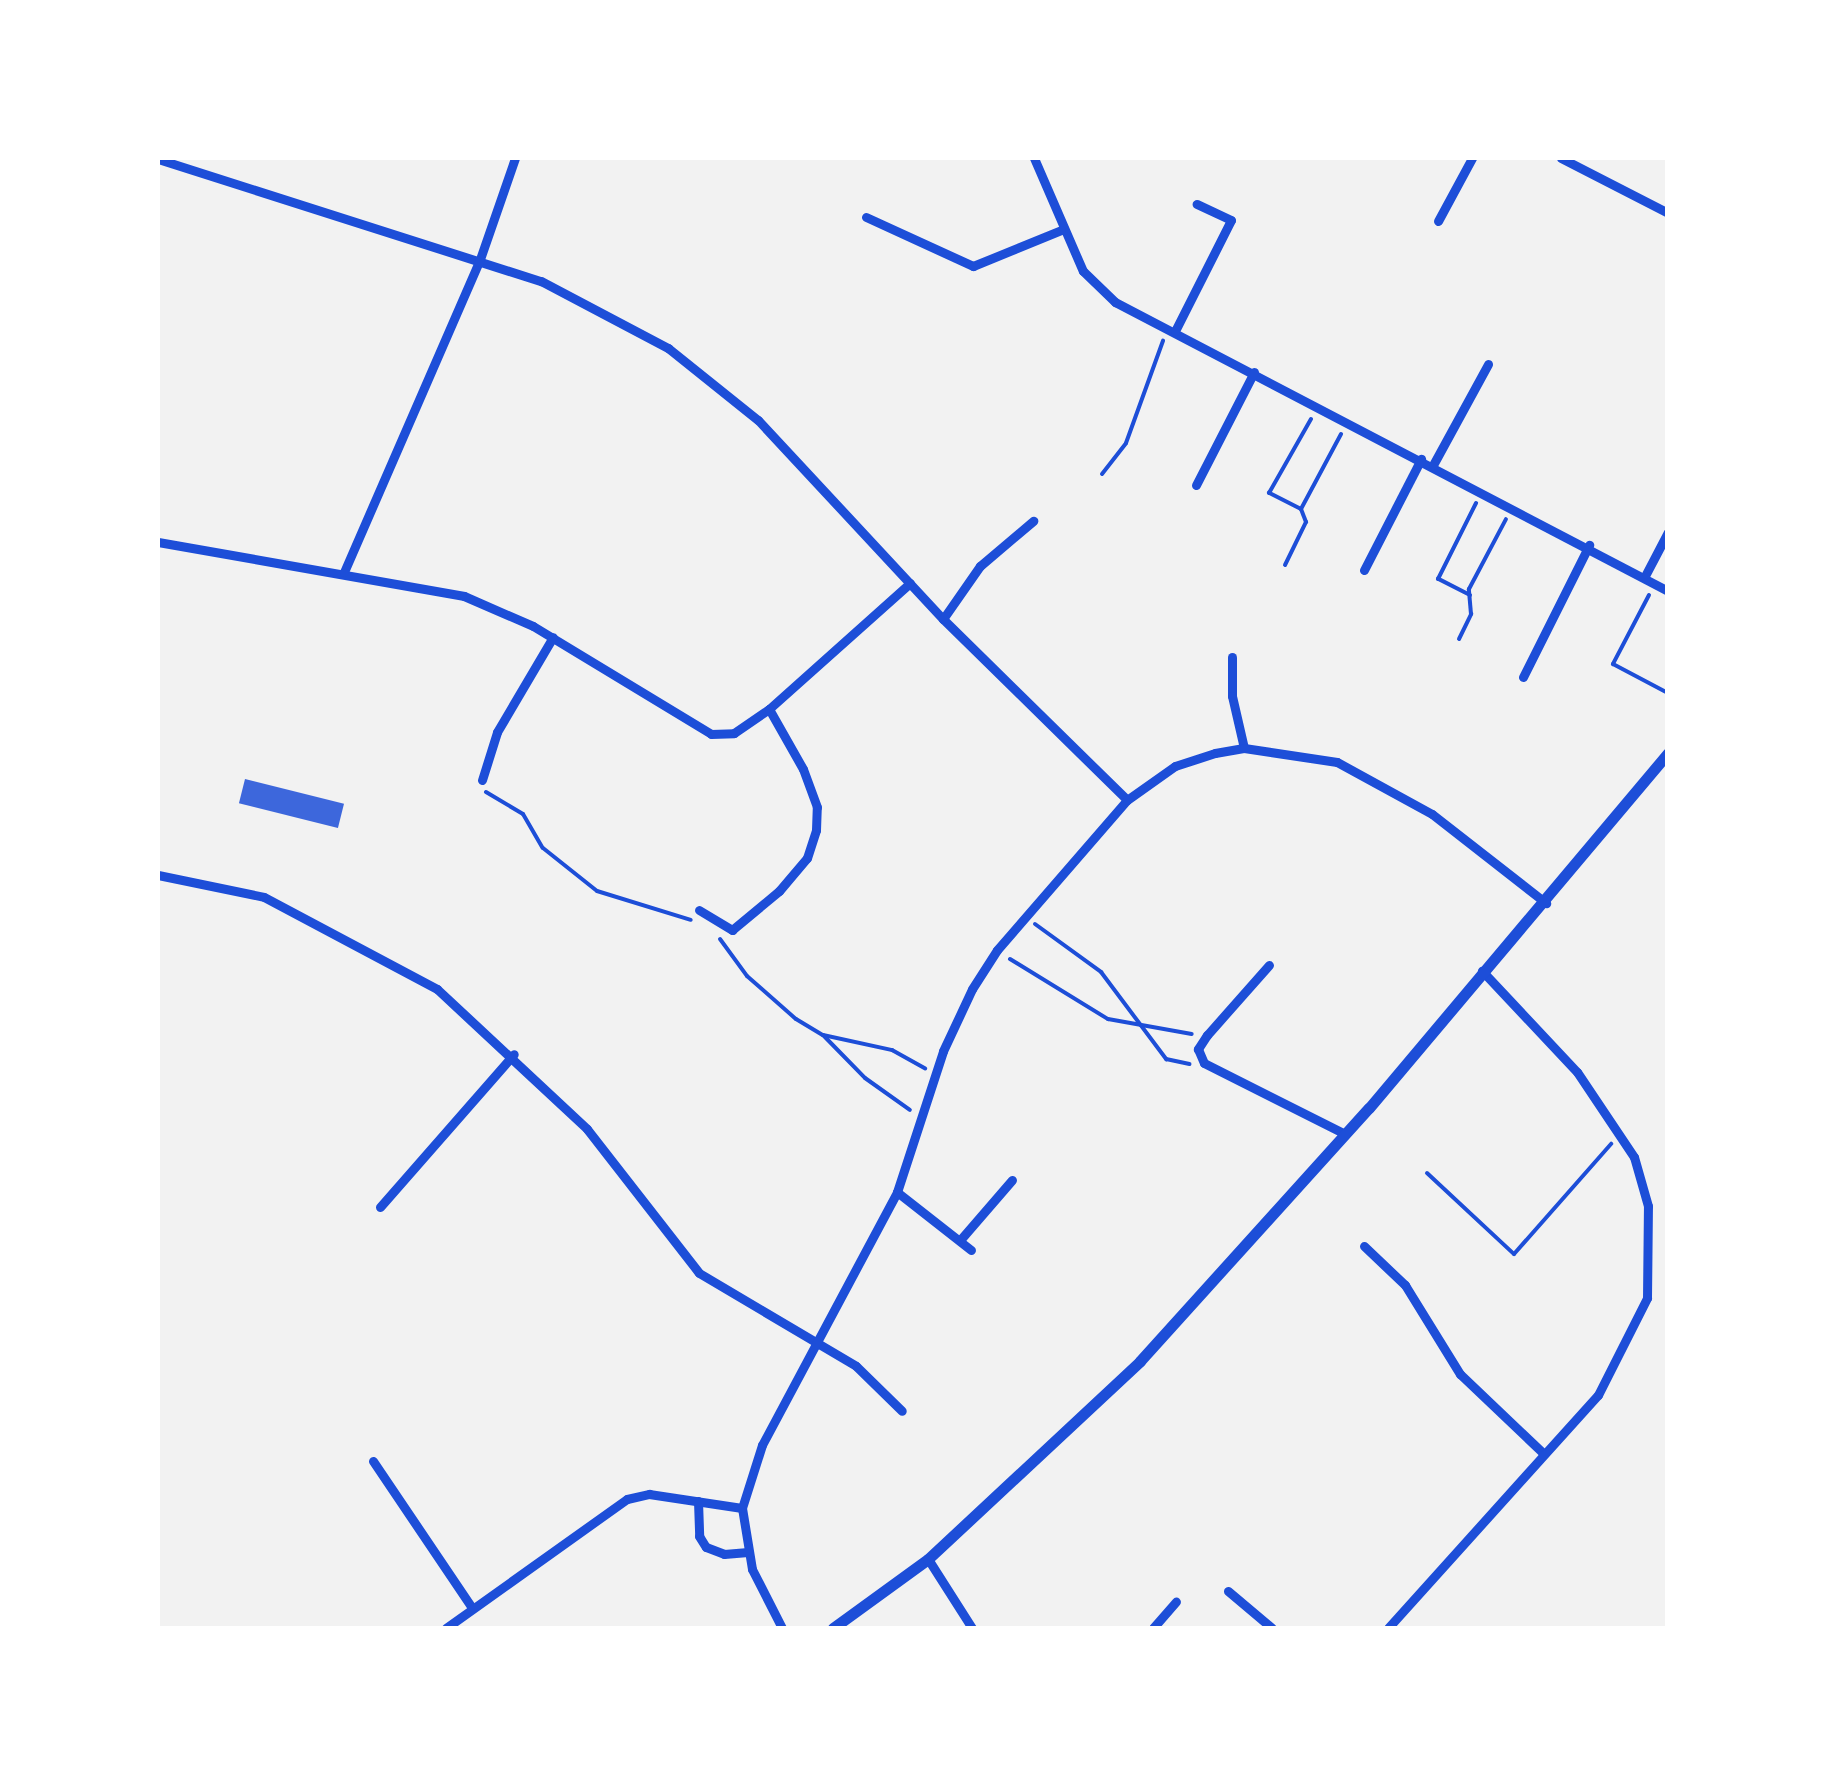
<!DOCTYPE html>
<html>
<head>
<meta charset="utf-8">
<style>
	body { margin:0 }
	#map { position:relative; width:1825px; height:1786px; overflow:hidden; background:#f2f2f2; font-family:"DM Sans",sans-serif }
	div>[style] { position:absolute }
	.building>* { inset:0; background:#3d67dc; transform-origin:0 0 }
	.path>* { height:4px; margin:-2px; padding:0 2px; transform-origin:2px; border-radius:2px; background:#1d4ed8 }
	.minor>* { height:9px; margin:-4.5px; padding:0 4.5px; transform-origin:4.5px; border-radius:4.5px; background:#1d4ed8 }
	.tertiary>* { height:11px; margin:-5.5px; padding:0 5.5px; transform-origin:5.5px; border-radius:5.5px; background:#1d4ed8 }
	span { translate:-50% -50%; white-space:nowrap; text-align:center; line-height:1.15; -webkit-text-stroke:10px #fff; paint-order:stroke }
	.frame { position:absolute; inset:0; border:160px solid #fff; pointer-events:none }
</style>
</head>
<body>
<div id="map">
	<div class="building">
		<div style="left:245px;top:779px;width:102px;height:25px;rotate:14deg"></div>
	</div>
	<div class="path">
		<div style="left:1102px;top:474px;width:39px;rotate:-52deg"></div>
		<div style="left:1126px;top:443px;width:109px;rotate:-70.1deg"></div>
		<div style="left:1301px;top:509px;width:36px;rotate:-153deg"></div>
		<div style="left:1269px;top:493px;width:85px;rotate:-60.4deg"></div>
		<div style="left:1285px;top:565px;width:48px;rotate:-64deg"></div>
		<div style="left:1306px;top:522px;width:14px;rotate:-111deg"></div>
		<div style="left:1301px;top:509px;width:85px;rotate:-61.9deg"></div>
		<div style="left:1470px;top:595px;width:36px;rotate:-153deg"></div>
		<div style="left:1438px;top:579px;width:85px;rotate:-63.4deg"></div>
		<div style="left:1649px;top:595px;width:78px;rotate:117.6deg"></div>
		<div style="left:1613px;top:664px;width:62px;rotate:27.8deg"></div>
		<div style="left:1459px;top:639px;width:28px;rotate:-64deg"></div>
		<div style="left:1471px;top:614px;width:25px;rotate:-95deg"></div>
		<div style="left:1469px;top:589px;width:79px;rotate:-62.1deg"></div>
		<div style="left:486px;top:792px;width:43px;rotate:30.7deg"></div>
		<div style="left:523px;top:814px;width:39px;rotate:60deg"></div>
		<div style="left:543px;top:848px;width:69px;rotate:38.5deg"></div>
		<div style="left:597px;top:891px;width:98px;rotate:17.1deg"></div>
		<div style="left:1035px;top:924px;width:82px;rotate:36deg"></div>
		<div style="left:1101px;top:972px;width:109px;rotate:53.2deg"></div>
		<div style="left:1166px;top:1059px;width:24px;rotate:12deg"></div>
		<div style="left:720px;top:939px;width:46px;rotate:53.9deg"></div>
		<div style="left:747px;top:976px;width:65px;rotate:41.3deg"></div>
		<div style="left:796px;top:1019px;width:31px;rotate:31deg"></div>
		<div style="left:823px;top:1035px;width:71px;rotate:12.3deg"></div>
		<div style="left:892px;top:1050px;width:38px;rotate:29deg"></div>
		<div style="left:1010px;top:959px;width:115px;rotate:31.5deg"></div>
		<div style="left:1108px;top:1019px;width:85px;rotate:10.1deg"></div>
		<div style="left:823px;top:1035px;width:60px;rotate:45.7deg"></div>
		<div style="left:865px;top:1078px;width:55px;rotate:35.4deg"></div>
		<div style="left:1427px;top:1173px;width:119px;rotate:43deg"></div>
		<div style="left:1514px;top:1254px;width:147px;rotate:-48.6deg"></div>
	</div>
	<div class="minor">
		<div style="left:1034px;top:158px;width:123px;rotate:66.6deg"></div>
		<div style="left:1083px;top:271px;width:45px;rotate:44.1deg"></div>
		<div style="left:1115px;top:302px;width:624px;rotate:27.59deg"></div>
		<div style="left:1561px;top:158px;width:120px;rotate:27.2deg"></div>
		<div style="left:158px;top:159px;width:402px;rotate:17.7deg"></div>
		<div style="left:541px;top:281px;width:144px;rotate:27.8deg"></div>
		<div style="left:668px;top:348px;width:115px;rotate:38.7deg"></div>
		<div style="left:758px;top:420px;width:272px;rotate:47.1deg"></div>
		<div style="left:943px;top:619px;width:258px;rotate:44.5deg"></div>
		<div style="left:866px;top:217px;width:118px;rotate:24.6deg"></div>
		<div style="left:973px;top:266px;width:95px;rotate:-22.2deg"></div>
		<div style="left:1438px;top:221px;width:72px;rotate:-61.6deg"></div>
		<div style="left:1175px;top:331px;width:124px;rotate:-63.2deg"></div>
		<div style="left:1231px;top:220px;width:38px;rotate:-155deg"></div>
		<div style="left:1433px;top:465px;width:115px;rotate:-61.4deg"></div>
		<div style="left:1196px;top:485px;width:127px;rotate:-62.8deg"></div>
		<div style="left:158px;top:542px;width:311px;rotate:10deg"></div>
		<div style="left:464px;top:596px;width:75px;rotate:23.5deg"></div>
		<div style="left:533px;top:626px;width:208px;rotate:31.2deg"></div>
		<div style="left:711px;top:734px;width:23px;rotate:-2deg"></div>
		<div style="left:734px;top:733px;width:42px;rotate:-34.4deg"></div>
		<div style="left:769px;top:709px;width:189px;rotate:-41.8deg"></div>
		<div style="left:1364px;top:570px;width:125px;rotate:-62.8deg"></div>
		<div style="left:344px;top:572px;width:338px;rotate:-66.5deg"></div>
		<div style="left:479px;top:262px;width:110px;rotate:-70.9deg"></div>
		<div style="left:1646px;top:574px;width:47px;rotate:-62.4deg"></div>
		<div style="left:943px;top:619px;width:65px;rotate:-55.1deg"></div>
		<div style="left:980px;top:566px;width:70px;rotate:-40.3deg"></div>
		<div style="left:1232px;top:657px;width:39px;rotate:90deg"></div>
		<div style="left:1232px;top:696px;width:53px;rotate:77deg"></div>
		<div style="left:1523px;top:677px;width:148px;rotate:-63.4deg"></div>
		<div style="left:482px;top:780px;width:50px;rotate:-72.6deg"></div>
		<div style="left:497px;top:732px;width:110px;rotate:-59.5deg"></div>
		<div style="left:158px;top:875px;width:108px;rotate:11.7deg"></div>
		<div style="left:264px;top:897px;width:196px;rotate:28deg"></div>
		<div style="left:437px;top:989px;width:205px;rotate:43deg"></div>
		<div style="left:587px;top:1129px;width:182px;rotate:52.1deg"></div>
		<div style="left:699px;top:1273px;width:182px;rotate:30.6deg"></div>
		<div style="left:856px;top:1366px;width:64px;rotate:44.4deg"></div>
		<div style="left:699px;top:910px;width:39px;rotate:31deg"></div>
		<div style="left:732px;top:930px;width:61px;rotate:-39.7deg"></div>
		<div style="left:779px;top:891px;width:43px;rotate:-49.7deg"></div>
		<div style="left:807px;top:858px;width:29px;rotate:-72deg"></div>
		<div style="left:816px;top:830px;width:23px;rotate:-88deg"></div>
		<div style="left:817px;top:807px;width:40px;rotate:-110.2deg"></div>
		<div style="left:803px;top:769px;width:69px;rotate:-119.5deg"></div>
		<div style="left:1269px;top:965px;width:94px;rotate:131.5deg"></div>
		<div style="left:1207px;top:1035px;width:17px;rotate:123deg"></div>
		<div style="left:1198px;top:1049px;width:15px;rotate:67deg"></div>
		<div style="left:1204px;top:1063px;width:158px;rotate:26.7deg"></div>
		<div style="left:897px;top:1192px;width:94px;rotate:38.1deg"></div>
		<div style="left:380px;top:1207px;width:203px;rotate:-48.8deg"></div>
		<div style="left:961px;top:1239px;width:78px;rotate:-49.2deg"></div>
		<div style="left:1364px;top:1246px;width:57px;rotate:43.6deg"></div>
		<div style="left:1405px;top:1285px;width:105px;rotate:58.3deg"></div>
		<div style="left:1460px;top:1374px;width:115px;rotate:43.6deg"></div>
		<div style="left:373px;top:1461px;width:177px;rotate:56deg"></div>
		<div style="left:698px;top:1501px;width:35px;rotate:88deg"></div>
		<div style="left:699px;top:1536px;width:13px;rotate:58deg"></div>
		<div style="left:706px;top:1547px;width:19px;rotate:21deg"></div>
		<div style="left:724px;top:1554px;width:24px;rotate:-5deg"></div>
		<div style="left:928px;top:1559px;width:82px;rotate:57.5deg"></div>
		<div style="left:1228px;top:1591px;width:57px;rotate:40.1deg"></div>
		<div style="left:446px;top:1628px;width:222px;rotate:-35.5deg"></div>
		<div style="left:627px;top:1499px;width:23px;rotate:-13deg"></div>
		<div style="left:649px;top:1494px;width:94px;rotate:8.6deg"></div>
		<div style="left:782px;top:1628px;width:66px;rotate:-117deg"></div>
		<div style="left:752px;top:1569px;width:62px;rotate:-99.3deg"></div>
		<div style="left:742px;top:1508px;width:66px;rotate:-72.4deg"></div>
		<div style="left:762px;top:1445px;width:287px;rotate:-61.9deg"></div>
		<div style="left:897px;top:1192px;width:148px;rotate:-71.9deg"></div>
		<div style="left:943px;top:1051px;width:68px;rotate:-64.9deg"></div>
		<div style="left:972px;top:989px;width:46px;rotate:-57.3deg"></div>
		<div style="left:997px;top:950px;width:198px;rotate:-49.1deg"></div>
		<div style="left:1127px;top:800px;width:59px;rotate:-35.3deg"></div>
		<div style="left:1175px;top:766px;width:42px;rotate:-18deg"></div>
		<div style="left:1215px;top:753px;width:29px;rotate:-10deg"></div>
		<div style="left:1244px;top:748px;width:94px;rotate:8.6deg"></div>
		<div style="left:1337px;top:762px;width:108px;rotate:28.7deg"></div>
		<div style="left:1432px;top:814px;width:145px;rotate:38deg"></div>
		<div style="left:1153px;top:1628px;width:35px;rotate:-49deg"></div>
		<div style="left:1388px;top:1628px;width:314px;rotate:-48deg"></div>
		<div style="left:1598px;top:1395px;width:109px;rotate:-63.2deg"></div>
		<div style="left:1647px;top:1298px;width:92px;rotate:-89.4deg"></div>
		<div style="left:1648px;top:1206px;width:51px;rotate:-105.9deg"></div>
		<div style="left:1634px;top:1157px;width:102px;rotate:-123.8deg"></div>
		<div style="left:1577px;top:1072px;width:139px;rotate:-133.2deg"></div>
	</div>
	<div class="tertiary">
		<div style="left:833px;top:1628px;width:117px;rotate:-36deg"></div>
		<div style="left:928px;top:1559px;width:290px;rotate:-43deg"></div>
		<div style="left:1140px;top:1361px;width:341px;rotate:-47.9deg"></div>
		<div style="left:1369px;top:1108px;width:464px;rotate:-49.9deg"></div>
	</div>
	<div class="frame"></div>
</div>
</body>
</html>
